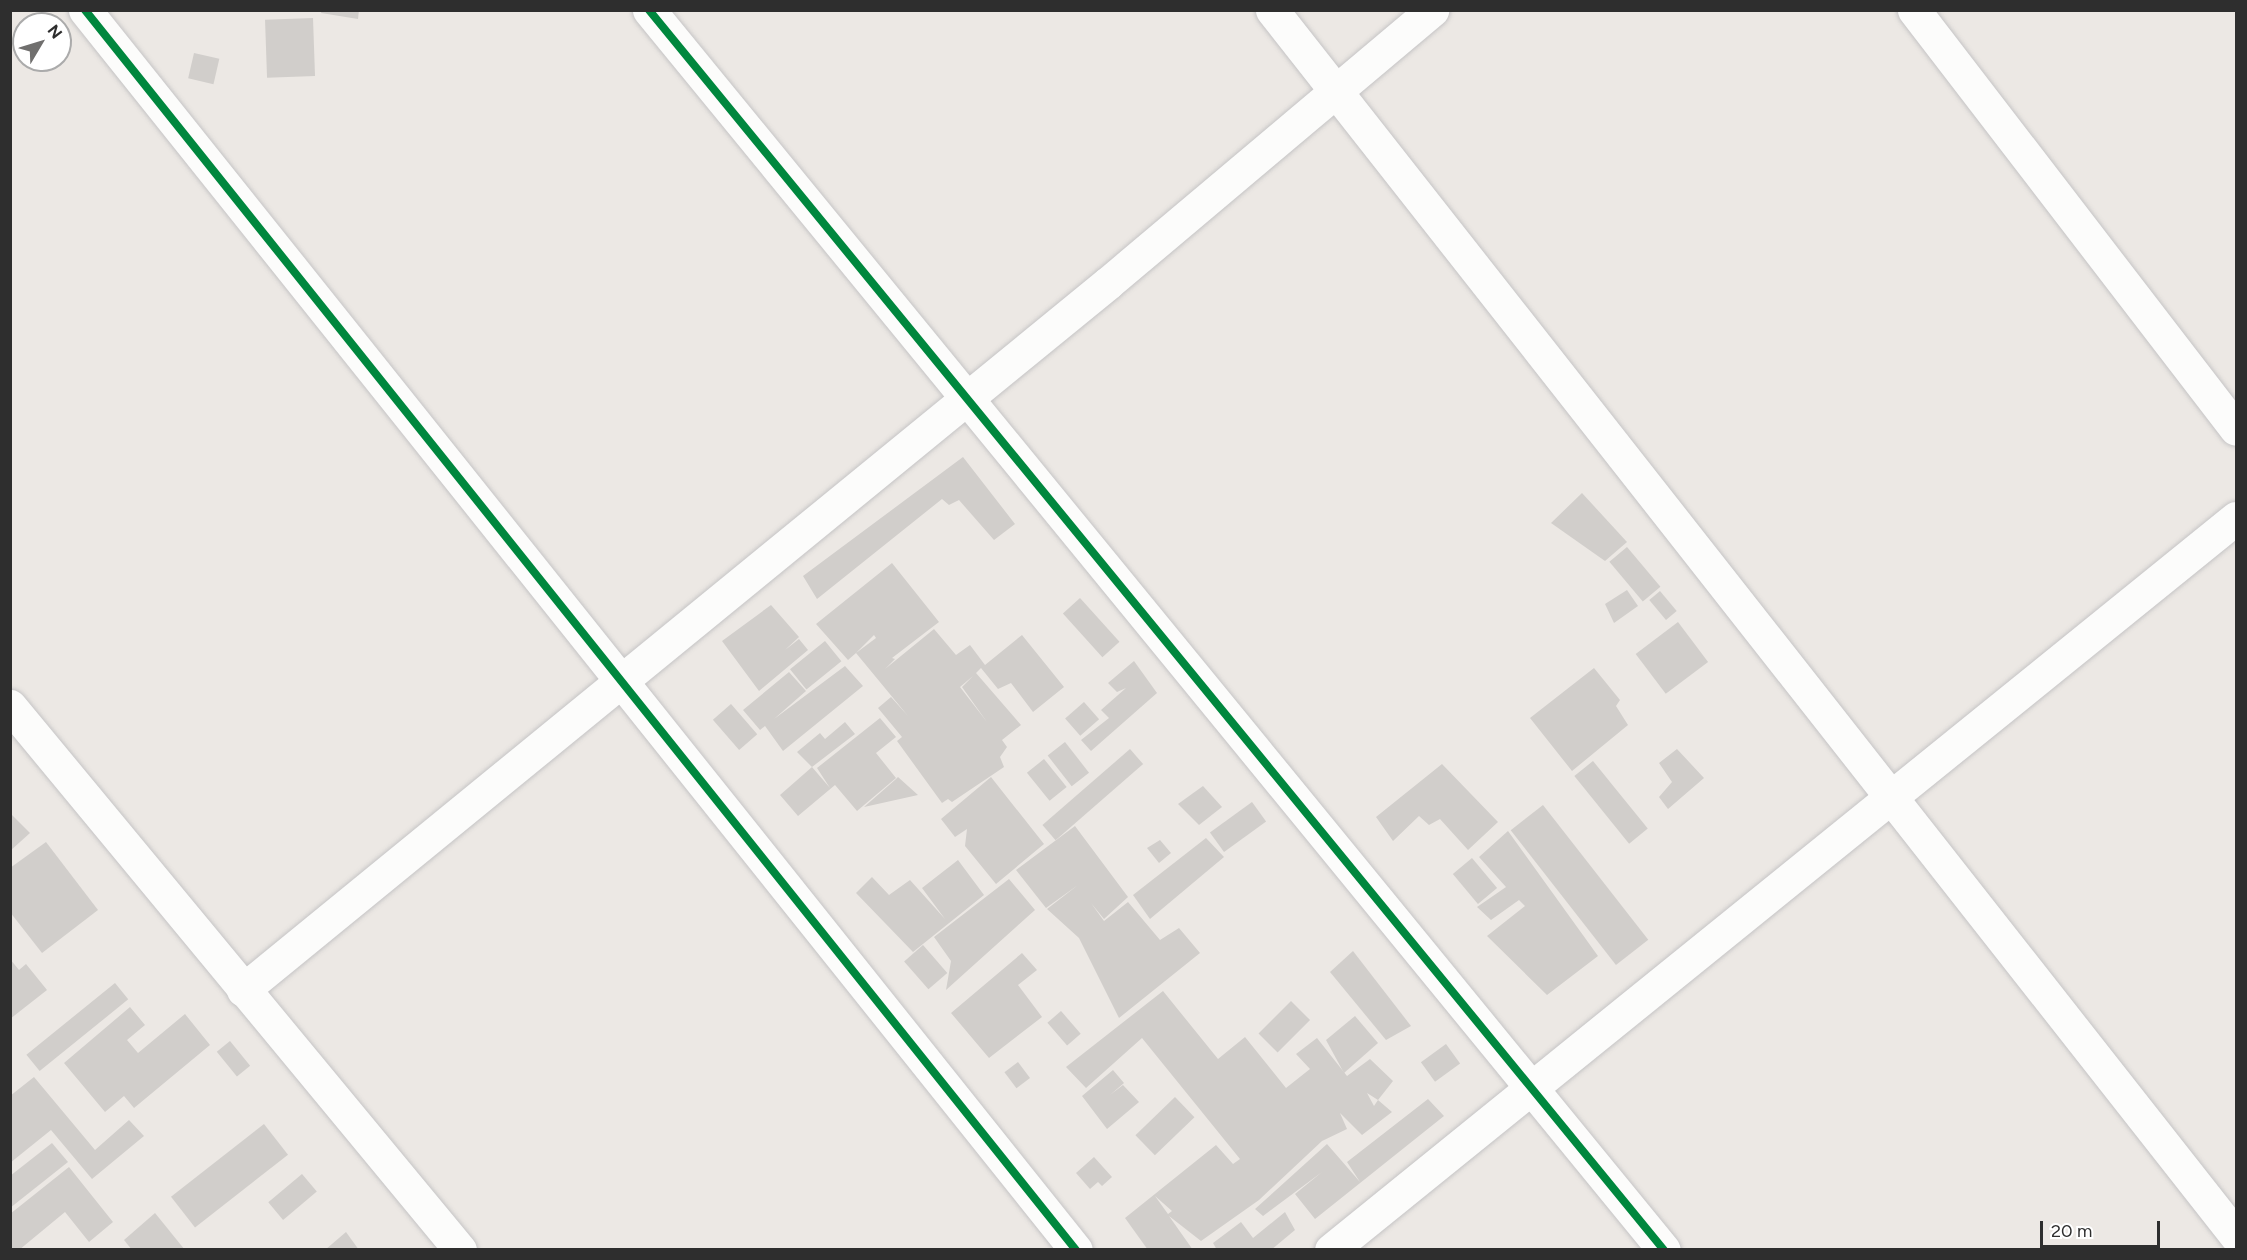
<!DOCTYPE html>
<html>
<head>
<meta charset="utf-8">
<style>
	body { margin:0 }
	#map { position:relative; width:2247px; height:1260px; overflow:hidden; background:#ece8e4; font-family:Figtree,sans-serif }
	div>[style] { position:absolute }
	.building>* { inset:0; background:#d1cecb; transform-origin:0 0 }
	.roads { filter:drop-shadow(0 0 2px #c5c4c5) drop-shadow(0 0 2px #c5c4c5) }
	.street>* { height:33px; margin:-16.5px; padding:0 16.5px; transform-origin:16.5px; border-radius:16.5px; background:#fcfcfb }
	.cycleway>* { height:8px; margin:-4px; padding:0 4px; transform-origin:4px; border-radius:4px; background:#00873e }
	span { translate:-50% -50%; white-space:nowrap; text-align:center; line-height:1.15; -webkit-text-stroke:4.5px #fff; paint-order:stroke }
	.frame { position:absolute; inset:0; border:12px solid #2e2e2e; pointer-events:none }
	.north { position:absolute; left:12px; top:12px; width:60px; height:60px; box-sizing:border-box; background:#fff; border:2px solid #ababab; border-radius:50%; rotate:52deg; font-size:16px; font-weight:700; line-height:24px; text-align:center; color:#2e2e2e }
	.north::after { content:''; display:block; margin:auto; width:21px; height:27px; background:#706f6e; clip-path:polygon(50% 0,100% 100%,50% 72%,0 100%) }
	.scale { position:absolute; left:2040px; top:1221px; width:120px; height:27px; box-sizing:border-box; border:3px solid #2e2e2e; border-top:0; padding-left:8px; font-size:18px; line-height:21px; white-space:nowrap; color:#2e2e2e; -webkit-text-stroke:4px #fff; paint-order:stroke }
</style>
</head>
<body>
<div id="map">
	<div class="building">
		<div style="clip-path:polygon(322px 10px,359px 10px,358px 19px,321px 13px)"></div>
		<div style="left:313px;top:18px;width:58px;height:48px;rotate:88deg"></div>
		<div style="left:194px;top:53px;width:26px;height:26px;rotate:13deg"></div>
		<div style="clip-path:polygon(963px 457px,1015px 524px,994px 540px,959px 500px,949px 505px,942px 499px,817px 599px,803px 576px)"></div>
		<div style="clip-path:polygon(1582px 493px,1627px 542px,1605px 561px,1551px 523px)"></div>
		<div style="left:1627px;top:547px;width:52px;height:23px;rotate:50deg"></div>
		<div style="clip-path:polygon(evenodd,892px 563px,939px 622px,892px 658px,895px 659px,885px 669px,934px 629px,956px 655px,970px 645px,985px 665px,1022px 635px,1064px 687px,1033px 712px,1011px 683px,998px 689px,981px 668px,976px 673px,1021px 725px,1002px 740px,1007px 747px,1000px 757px,1004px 767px,952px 802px,948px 799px,942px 803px,897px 741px,902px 737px,878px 708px,891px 697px,908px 716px,856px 653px,848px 660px,816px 624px,892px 563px,874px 635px,876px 638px,856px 653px,874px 635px,892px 563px,973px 676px,962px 687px,987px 722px,960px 687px,973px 676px)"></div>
		<div style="clip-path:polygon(1627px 590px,1638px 606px,1614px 623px,1605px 604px)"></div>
		<div style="left:1660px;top:591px;width:26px;height:14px;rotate:50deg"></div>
		<div style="left:1080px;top:598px;width:59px;height:23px;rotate:48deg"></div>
		<div style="clip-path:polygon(771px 605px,799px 637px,785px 650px,799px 639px,808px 650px,759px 691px,722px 641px)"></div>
		<div style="left:1678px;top:622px;width:50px;height:53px;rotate:53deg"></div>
		<div style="left:825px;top:641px;width:26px;height:45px;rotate:51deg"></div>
		<div style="clip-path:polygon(1134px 661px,1157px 693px,1091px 751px,1081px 740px,1109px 718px,1101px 710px,1126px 688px,1117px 692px,1108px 683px)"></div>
		<div style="clip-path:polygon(845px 666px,863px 686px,783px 751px,765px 726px,760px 730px,743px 710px,789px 672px,806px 691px,774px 719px)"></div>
		<div style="clip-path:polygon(1594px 668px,1620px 700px,1616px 706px,1628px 725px,1572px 771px,1530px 718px)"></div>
		<div style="left:1084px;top:702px;width:23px;height:25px;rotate:49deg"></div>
		<div style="left:731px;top:704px;width:40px;height:24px;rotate:49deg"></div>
		<div style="clip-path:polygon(880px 718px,896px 737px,876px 753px,896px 778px,857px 811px,835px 785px,798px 816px,780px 795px,812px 767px,830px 788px,817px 768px)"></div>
		<div style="clip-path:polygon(845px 722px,855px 734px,812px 767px,797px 752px,820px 733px,825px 739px)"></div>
		<div style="left:1065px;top:742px;width:39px;height:22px;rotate:52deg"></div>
		<div style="left:1130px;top:749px;width:20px;height:116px;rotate:49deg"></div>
		<div style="clip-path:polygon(1677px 749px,1704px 778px,1668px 809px,1659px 797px,1672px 782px,1659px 763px)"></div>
		<div style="left:1044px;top:759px;width:36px;height:22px;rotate:51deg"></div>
		<div style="left:1593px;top:761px;width:87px;height:24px;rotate:51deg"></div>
		<div style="clip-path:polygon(1442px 764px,1498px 822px,1468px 850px,1440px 819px,1429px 825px,1419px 816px,1393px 841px,1376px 817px)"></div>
		<div style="clip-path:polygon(898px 777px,918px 795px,864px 807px,896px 779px)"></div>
		<div style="clip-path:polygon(991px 777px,1044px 844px,996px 884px,965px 846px,967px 829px,955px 837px,941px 819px)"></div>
		<div style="clip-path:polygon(1203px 786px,1222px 807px,1199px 825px,1178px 804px)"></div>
		<div style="left:1252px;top:802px;width:24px;height:52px;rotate:54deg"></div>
		<div style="left:1543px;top:805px;width:171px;height:41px;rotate:52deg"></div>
		<div style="clip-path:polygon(10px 813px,30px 833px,10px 851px)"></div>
		<div style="clip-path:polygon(1075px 826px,1128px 897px,1104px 919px,1091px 903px,1104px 921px,1128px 902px,1160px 940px,1179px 928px,1200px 953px,1119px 1018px,1079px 938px,1047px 909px,1078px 885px,1046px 908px,1016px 870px)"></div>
		<div style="clip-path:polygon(1508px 831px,1598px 956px,1547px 995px,1487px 936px,1525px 906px,1519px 900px,1491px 920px,1477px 907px,1506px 887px,1479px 857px)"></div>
		<div style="clip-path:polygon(1206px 838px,1224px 857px,1150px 919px,1133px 895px)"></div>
		<div style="clip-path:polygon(1160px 840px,1171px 853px,1159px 863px,1147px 848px)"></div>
		<div style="clip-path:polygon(46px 842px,98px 910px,42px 953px,10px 912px,10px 868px)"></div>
		<div style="left:1472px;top:858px;width:39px;height:25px;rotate:50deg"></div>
		<div style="clip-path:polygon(958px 860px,984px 895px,913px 952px,856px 893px,872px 877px,889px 895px,910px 880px,945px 919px,922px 888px)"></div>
		<div style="clip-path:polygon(1009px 879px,1035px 910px,946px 990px,951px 961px,934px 937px)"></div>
		<div style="left:923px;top:945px;width:37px;height:25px;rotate:49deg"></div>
		<div style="clip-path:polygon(1353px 951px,1411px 1026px,1386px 1040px,1330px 972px)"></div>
		<div style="clip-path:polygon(1022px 953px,1037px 970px,1018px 985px,1042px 1017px,989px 1058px,951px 1013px)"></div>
		<div style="clip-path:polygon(10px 959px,19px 970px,26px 964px,47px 990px,10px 1019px)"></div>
		<div style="left:115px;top:983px;width:21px;height:114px;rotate:51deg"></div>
		<div style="clip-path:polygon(evenodd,1163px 991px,1218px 1059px,1245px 1037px,1286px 1088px,1310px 1069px,1296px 1054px,1317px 1038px,1347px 1076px,1370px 1059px,1393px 1081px,1378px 1100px,1367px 1093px,1374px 1106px,1378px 1100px,1392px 1112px,1362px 1135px,1340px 1113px,1347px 1129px,1322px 1141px,1259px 1200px,1201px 1241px,1169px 1216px,1193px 1250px,1148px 1250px,1125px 1218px,1216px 1145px,1233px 1164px,1240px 1159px,1142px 1038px,1086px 1088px,1066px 1067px,1163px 991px,1155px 1196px,1172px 1211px,1168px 1214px,1155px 1196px)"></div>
		<div style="left:1291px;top:1001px;width:27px;height:46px;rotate:45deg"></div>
		<div style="clip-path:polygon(130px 1007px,145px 1025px,127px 1040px,138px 1053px,185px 1014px,210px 1045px,134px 1108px,124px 1096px,105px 1112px,64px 1063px)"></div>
		<div style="left:1061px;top:1011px;width:30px;height:18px;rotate:49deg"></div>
		<div style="clip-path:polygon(1355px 1016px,1378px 1043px,1344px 1073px,1326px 1040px)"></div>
		<div style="left:230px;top:1041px;width:32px;height:17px;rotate:51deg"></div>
		<div style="left:1446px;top:1044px;width:24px;height:31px;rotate:54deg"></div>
		<div style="left:1018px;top:1062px;width:20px;height:17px;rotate:53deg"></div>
		<div style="clip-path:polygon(1113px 1070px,1124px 1083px,1110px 1095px,1123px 1085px,1139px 1102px,1107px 1129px,1082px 1096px)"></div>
		<div style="clip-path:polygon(34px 1077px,95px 1150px,129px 1120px,144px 1136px,92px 1179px,51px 1130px,10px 1163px,10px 1096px)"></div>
		<div style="left:1175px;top:1097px;width:28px;height:55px;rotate:46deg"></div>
		<div style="clip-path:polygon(1428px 1099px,1444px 1116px,1315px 1219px,1295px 1194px,1322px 1172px,1263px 1216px,1255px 1209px,1327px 1144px,1360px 1182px,1347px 1162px)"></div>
		<div style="left:264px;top:1124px;width:39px;height:118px;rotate:52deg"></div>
		<div style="clip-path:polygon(52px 1143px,68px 1162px,10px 1208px,10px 1176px)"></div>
		<div style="clip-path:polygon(1094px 1157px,1112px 1177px,1102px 1186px,1098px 1182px,1090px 1189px,1076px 1173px)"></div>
		<div style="clip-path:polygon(69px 1167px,113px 1222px,89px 1242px,65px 1212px,19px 1250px,10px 1250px,10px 1214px)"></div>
		<div style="left:302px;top:1174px;width:23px;height:44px;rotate:50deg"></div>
		<div style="clip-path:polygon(1285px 1212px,1295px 1230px,1271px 1250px,1217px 1250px,1213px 1243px,1241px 1222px,1253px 1238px)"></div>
		<div style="clip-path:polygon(155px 1213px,185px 1250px,132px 1250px,124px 1240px)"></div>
		<div style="clip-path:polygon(346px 1232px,359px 1250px,325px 1250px)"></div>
	</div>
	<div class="roads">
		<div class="street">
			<div style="left:85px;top:10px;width:1587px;rotate:51.37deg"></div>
			<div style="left:649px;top:10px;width:1602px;rotate:50.7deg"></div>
			<div style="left:1272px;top:10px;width:1560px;rotate:51.82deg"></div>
			<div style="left:1914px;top:10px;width:528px;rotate:52.46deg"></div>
			<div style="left:10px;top:706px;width:706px;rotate:50.4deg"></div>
			<div style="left:243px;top:990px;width:1117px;rotate:-39.26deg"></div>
			<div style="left:1108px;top:283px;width:424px;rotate:-40.1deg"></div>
			<div style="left:1331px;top:1250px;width:1164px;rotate:-38.97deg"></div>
		</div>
	</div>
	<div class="cycleway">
		<div style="left:85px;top:10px;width:1587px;rotate:51.37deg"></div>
		<div style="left:649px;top:10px;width:1602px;rotate:50.7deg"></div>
	</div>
	<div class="frame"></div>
	<div class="north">N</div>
	<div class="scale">20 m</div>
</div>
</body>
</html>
